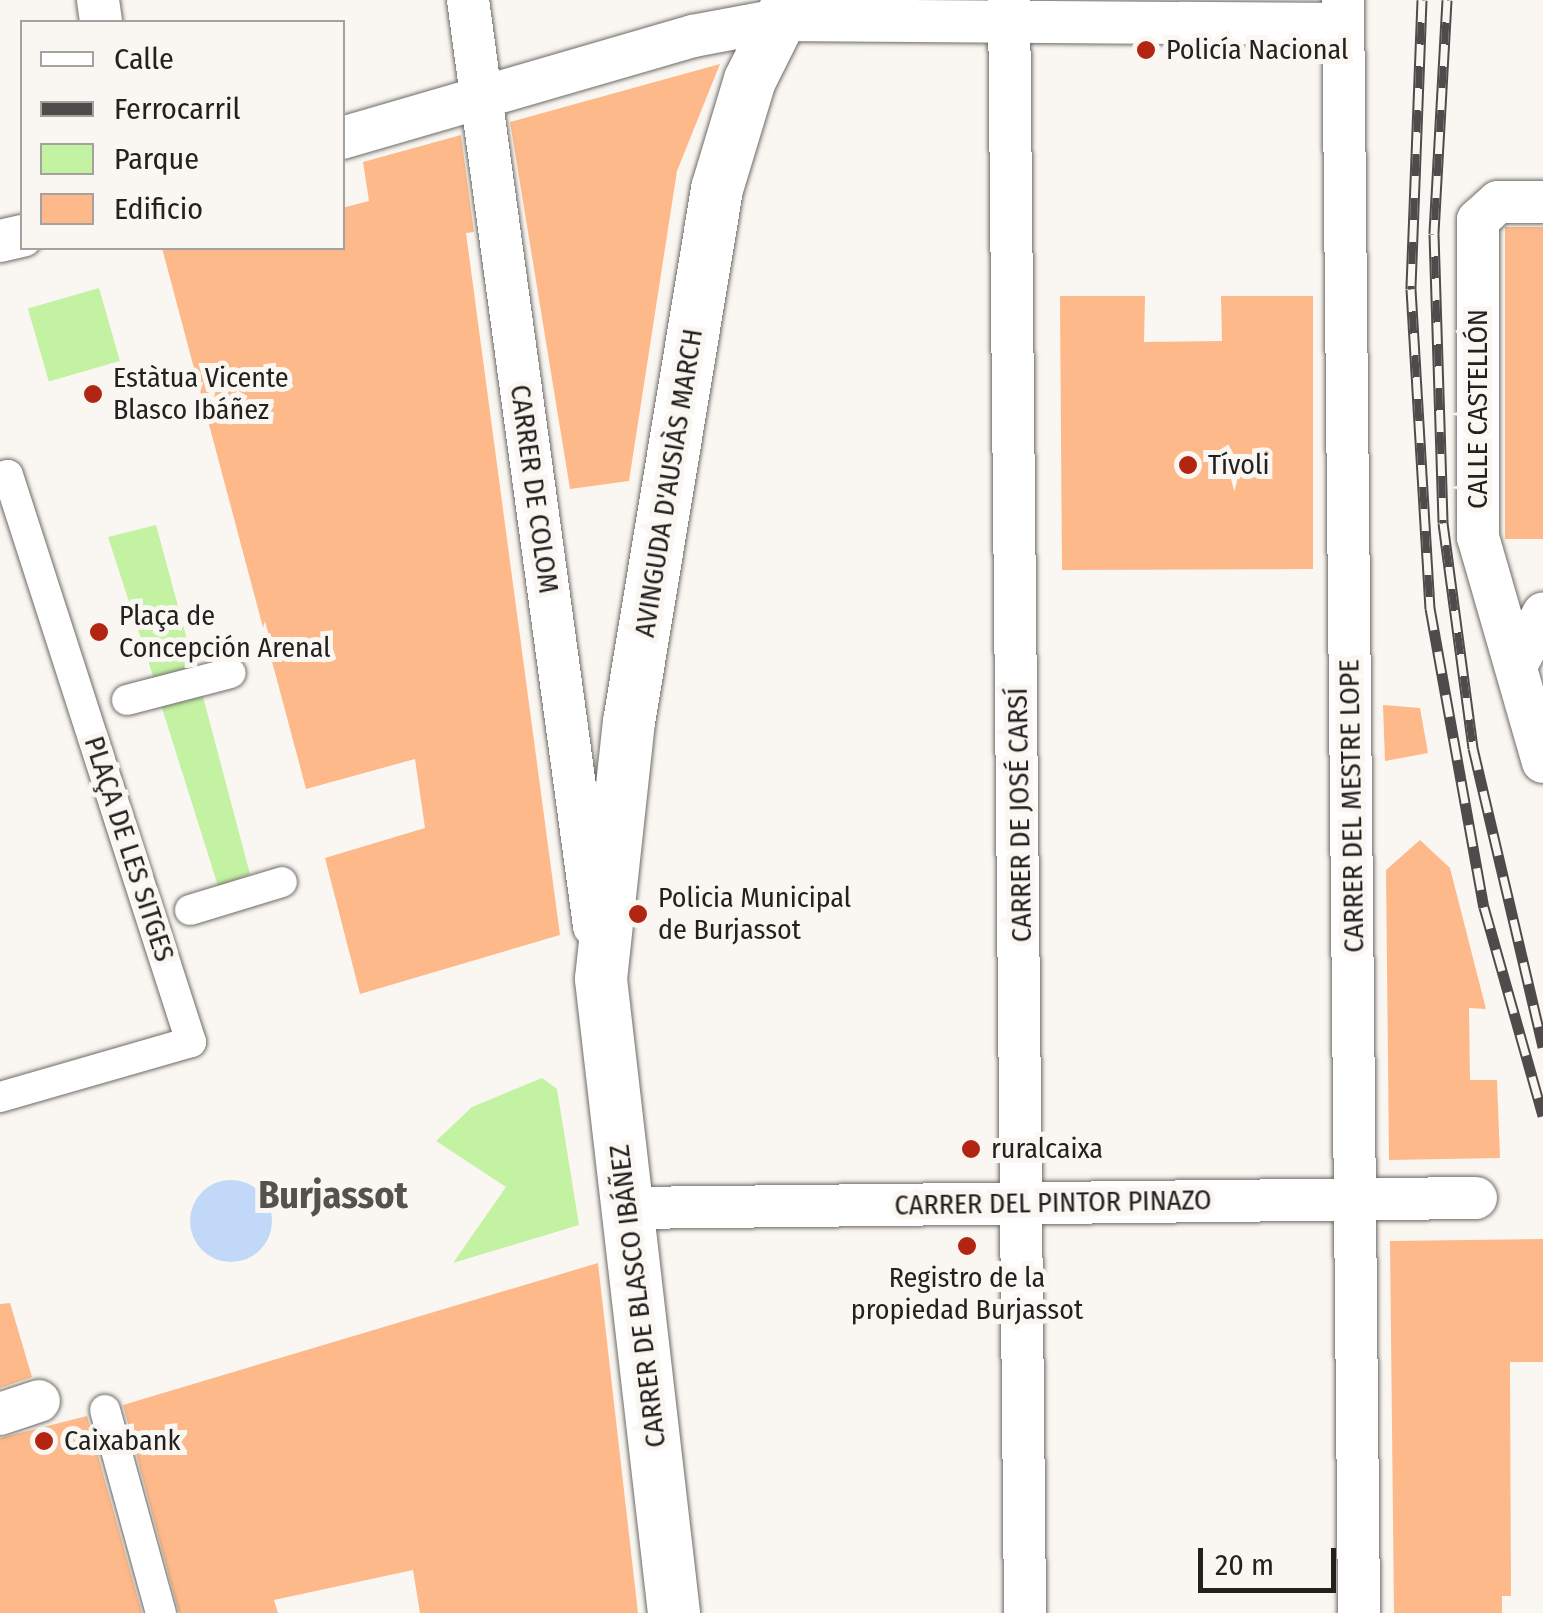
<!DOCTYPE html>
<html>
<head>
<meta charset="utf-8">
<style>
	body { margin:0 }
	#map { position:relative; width:1543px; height:1613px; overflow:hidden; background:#faf7f2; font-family:"Fira Sans Condensed",sans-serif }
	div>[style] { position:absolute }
	.green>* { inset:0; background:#c3f2a2; transform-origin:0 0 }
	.water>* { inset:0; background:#c1d8f8 }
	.round { border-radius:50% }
	.building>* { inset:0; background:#fdb98a; transform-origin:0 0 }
	.roads { filter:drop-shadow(0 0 2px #6e6b67) drop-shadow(0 0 2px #6e6b67) }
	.pedestrian>* { height:30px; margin:-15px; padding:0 15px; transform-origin:15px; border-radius:15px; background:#fff }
	.minor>* { height:42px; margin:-21px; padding:0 21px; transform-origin:21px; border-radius:21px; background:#fff }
	.tertiary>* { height:52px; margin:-26px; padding:0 26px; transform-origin:26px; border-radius:26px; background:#fff }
	.rail>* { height:11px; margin-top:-5.5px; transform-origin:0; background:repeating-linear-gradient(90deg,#faf7f2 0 22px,#4e4b4a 0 44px); box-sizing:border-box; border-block:2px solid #4e4b4a }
	.dots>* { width:28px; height:28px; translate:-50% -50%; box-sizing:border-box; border:5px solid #faf7f2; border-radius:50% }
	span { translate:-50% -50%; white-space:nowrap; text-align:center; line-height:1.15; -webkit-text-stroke:10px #faf7f2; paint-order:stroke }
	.poi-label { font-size:28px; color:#232120 }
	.left { translate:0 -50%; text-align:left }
	.street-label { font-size:28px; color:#232120 }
	.district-label { font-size:38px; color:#54514e; font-weight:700 }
	.legend { position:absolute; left:20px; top:20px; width:325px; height:230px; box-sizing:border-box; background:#faf7f2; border:2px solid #a4a19e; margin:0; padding:12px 18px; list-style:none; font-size:30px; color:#232120 }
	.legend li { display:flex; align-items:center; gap:20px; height:50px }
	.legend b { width:50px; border:2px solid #a4a19e }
	.scale { position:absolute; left:1198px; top:1548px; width:138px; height:45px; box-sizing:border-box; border:5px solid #232120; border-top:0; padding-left:12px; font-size:30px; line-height:35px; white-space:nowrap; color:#232120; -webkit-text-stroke:8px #faf7f2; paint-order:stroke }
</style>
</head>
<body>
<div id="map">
	<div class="green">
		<div style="left:99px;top:288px;width:76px;height:74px;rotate:74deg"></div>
		<div style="clip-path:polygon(156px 525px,195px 669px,154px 679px,108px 537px)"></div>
		<div style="clip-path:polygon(202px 693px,250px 874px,218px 886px,161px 705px)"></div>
		<div style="clip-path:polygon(542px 1078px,557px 1089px,579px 1225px,453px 1263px,506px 1187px,436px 1141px,472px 1107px)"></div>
	</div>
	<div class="water">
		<div class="round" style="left:190px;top:1180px;width:82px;height:82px"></div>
	</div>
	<div class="building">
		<div style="clip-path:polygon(720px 64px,677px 171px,629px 481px,570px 489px,510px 122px)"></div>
		<div style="clip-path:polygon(461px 135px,474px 232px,466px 233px,560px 935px,360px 994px,325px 858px,425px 828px,415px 759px,306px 789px,162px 248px,342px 248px,342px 208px,369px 201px,363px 162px)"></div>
		<div style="left:1543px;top:227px;width:312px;height:38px;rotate:90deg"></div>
		<div style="clip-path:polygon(1060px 296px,1145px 296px,1144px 342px,1222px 341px,1221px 296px,1313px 296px,1313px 569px,1062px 570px)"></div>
		<div style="clip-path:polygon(1383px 705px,1420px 708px,1428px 753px,1385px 761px)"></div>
		<div style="clip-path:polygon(1420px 840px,1450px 868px,1486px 1009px,1469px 1008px,1470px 1080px,1497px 1080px,1500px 1158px,1389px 1160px,1386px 870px)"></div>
		<div style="clip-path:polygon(1543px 1239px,1543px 1362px,1510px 1362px,1511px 1596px,1502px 1596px,1502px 1613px,1394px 1613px,1390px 1241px)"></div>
		<div style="clip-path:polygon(598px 1263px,638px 1613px,420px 1613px,413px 1570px,274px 1600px,278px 1613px,179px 1613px,123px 1405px)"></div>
		<div style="clip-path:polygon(10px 1303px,32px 1377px,0 1388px,0 1304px)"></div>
		<div style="clip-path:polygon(87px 1416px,142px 1613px,0 1613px,0 1438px)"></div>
	</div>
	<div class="roads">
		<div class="pedestrian">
			<div style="left:0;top:477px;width:8px;rotate:-14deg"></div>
			<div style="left:8px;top:475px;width:596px;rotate:72.11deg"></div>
			<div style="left:191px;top:1042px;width:199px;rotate:163.9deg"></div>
			<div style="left:127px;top:700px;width:107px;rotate:-14.6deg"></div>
			<div style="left:190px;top:910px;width:96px;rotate:-16.9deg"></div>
			<div style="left:105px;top:1410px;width:211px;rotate:74.6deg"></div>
		</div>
		<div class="minor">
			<div style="left:98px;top:0;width:22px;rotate:82deg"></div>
			<div style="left:468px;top:0;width:935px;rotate:82.25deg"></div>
			<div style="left:1009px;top:0;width:1613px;rotate:89.43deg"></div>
			<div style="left:1343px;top:0;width:1613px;rotate:89.43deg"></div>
			<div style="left:342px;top:138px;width:366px;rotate:-16.2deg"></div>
			<div style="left:693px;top:36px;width:86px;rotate:-10.7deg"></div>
			<div style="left:778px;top:20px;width:565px;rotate:0.41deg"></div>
			<div style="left:1543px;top:202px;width:45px;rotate:180deg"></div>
			<div style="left:1498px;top:202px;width:27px;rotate:138deg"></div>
			<div style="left:1478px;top:220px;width:317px;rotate:90deg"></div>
			<div style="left:1478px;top:537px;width:234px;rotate:73.9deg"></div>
			<div style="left:0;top:241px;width:23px;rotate:-13deg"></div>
			<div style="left:1516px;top:666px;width:59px;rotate:-62.6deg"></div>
			<div style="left:629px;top:1208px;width:847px;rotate:-0.68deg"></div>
			<div style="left:0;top:1414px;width:41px;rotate:-18.4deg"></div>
		</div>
		<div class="tertiary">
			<div style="left:674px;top:1613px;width:638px;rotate:-96.57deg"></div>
			<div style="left:601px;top:979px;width:259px;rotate:-83.8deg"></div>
			<div style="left:629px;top:722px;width:540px;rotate:-80.62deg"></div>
			<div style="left:717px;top:189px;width:114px;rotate:-73.2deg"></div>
			<div style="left:750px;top:80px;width:89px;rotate:-63.4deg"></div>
		</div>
	</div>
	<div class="rail">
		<div style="left:1422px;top:0;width:289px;rotate:92.2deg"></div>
		<div style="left:1411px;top:289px;width:320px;rotate:86.6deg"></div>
		<div style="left:1430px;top:608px;width:304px;rotate:79.8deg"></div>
		<div style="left:1484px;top:907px;width:217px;rotate:74.2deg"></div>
		<div style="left:1447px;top:0;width:234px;rotate:93.2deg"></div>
		<div style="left:1434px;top:234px;width:289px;rotate:88.2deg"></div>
		<div style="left:1443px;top:523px;width:227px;rotate:82.4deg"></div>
		<div style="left:1473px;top:748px;width:307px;rotate:76.8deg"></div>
	</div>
	<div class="dots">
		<div style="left:1146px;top:50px;background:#b22513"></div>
		<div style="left:93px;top:394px;background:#b22513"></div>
		<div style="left:1188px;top:465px;background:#b22513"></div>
		<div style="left:99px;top:632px;background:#b22513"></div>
		<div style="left:638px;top:914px;background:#b22513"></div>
		<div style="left:971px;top:1149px;background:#b22513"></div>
		<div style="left:967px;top:1246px;background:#b22513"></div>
		<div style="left:44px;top:1441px;background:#b22513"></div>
	</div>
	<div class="poi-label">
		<span class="left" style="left:1166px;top:50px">Policía Nacional</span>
		<span class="left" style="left:113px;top:394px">Estàtua Vicente<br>Blasco Ibáñez</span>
		<span class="left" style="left:1208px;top:465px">Tívoli</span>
		<span class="left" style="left:119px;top:632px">Plaça de<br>Concepción Arenal</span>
		<span class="left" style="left:658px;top:914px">Policia Municipal<br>de Burjassot</span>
		<span class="left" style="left:991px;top:1149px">ruralcaixa</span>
		<span style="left:967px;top:1294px">Registro de la<br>propiedad Burjassot</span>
		<span class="left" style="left:64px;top:1441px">Caixabank</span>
	</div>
	<div class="street-label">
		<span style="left:1478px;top:409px;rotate:-90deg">CALLE CASTELLÓN</span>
		<span style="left:669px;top:483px;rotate:-81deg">AVINGUDA D'AUSIÀS MARCH</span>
		<span style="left:534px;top:489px;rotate:82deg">CARRER DE COLOM</span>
		<span style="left:1352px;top:806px;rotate:-91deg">CARRER DEL MESTRE LOPE</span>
		<span style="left:1020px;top:815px;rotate:-91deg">CARRER DE JOSÉ CARSÍ</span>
		<span style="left:129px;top:849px;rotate:72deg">PLAÇA DE LES SITGES</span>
		<span style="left:1053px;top:1203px;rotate:-1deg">CARRER DEL PINTOR PINAZO</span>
		<span style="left:638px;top:1296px;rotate:-97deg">CARRER DE BLASCO IBÁÑEZ</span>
	</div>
	<div class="district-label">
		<span style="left:333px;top:1196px">Burjassot</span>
	</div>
	<ul class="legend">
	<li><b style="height:12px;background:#fff"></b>Calle</li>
	<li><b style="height:12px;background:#4e4b4a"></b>Ferrocarril</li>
	<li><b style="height:28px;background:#c3f2a2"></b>Parque</li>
	<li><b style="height:28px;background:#fdb98a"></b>Edificio</li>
	</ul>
	<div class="scale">20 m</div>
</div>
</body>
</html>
